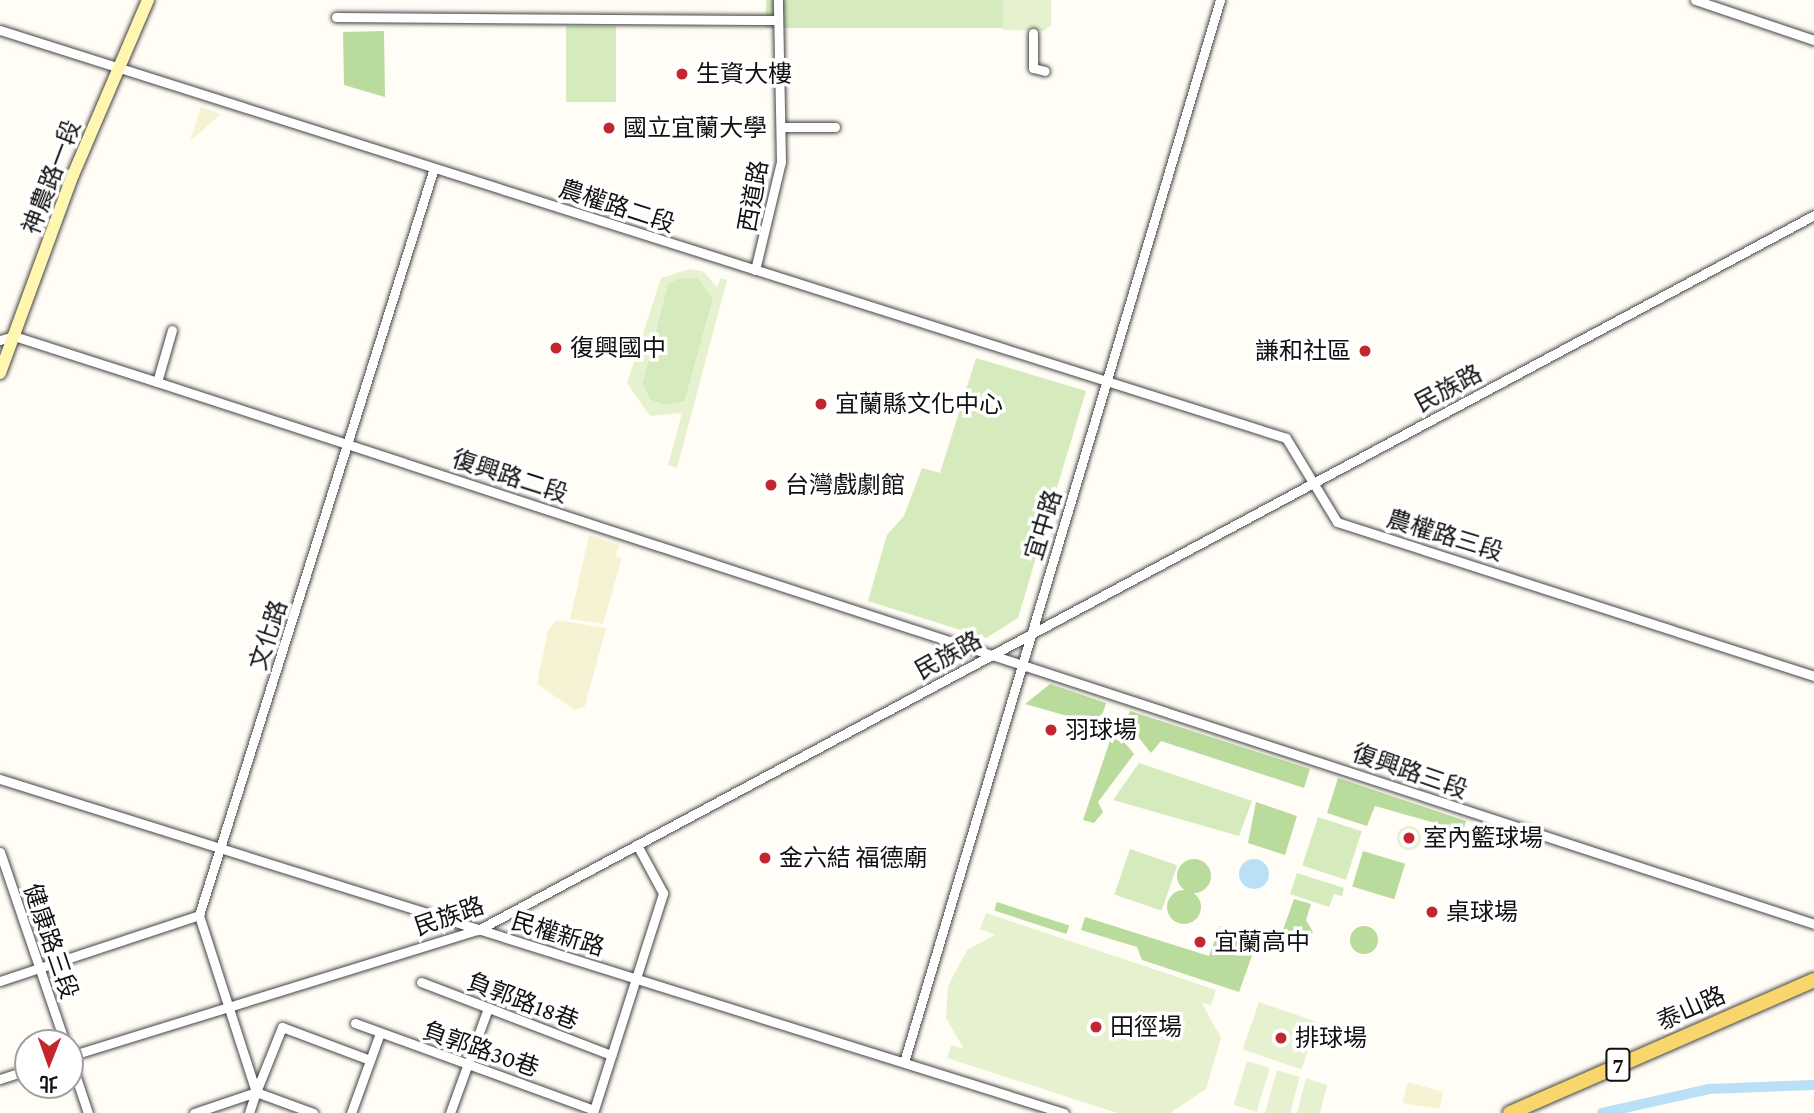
<!DOCTYPE html>
<html>
<head>
<meta charset="utf-8">
<style>
	body { margin:0 }
	#map { position:relative; width:1814px; height:1113px; overflow:hidden; background:#fffdf5; font-family:"Crimson Pro","Noto Sans TC",serif }
	div>[style] { position:absolute }
	.farmland>* { inset:0; background:#f6f3d4 }
	.green>* { inset:0; background:#d5ebbd; transform-origin:0 0 }
	.forest>* { inset:0; background:#b9dc9c; transform-origin:0 0 }
	.round { border-radius:50% }
	.pitch>* { inset:0; background:#e6f2cf; transform-origin:0 0 }
	.water>* { inset:0; background:#b9e0f7 }
	.canal>* { height:10px; margin:-5px; padding:0 5px; transform-origin:5px; border-radius:5px; background:#b9e0f7 }
	.roads { filter:drop-shadow(0 0 2px #444) drop-shadow(0 0 2px #444) }
	.street>* { height:9px; margin:-4.5px; padding:0 4.5px; transform-origin:4.5px; border-radius:4.5px; background:#fff }
	.secondary>* { height:12px; margin:-6px; padding:0 6px; transform-origin:6px; border-radius:6px; background:#fff6b0 }
	.primary>* { height:14px; margin:-7px; padding:0 7px; transform-origin:7px; border-radius:7px; background:#f9d66b }
	.dots>* { width:19px; height:19px; translate:-50% -50%; box-sizing:border-box; border:4px solid #fff; border-radius:50% }
	span { translate:-50% -50%; white-space:nowrap; text-align:center; line-height:1.15; -webkit-text-stroke:7px #fff; paint-order:stroke }
	.shield-label span { padding:2px 5px; background:#fff; border:2px solid; border-radius:5px; -webkit-text-stroke-width:0 }
	.shield-label { font-size:23px; color:#111; font-weight:700 }
	.poi-label { font-size:24px; color:#111 }
	.left { translate:0 -50%; text-align:left }
	.right { translate:-100% -50%; text-align:right }
	.street-label { font-size:24px; color:#111 }
	.north { position:absolute; left:14px; top:1029px; width:70px; height:70px; box-sizing:border-box; background:#fff; border:2px solid #a0a0a0; border-radius:50%; rotate:181deg; font-size:19px; font-weight:700; line-height:28px; text-align:center; color:#111 }
	.north::after { content:''; display:block; margin:auto; width:24px; height:32px; background:#c4262e; clip-path:polygon(50% 0,100% 100%,50% 72%,0 100%) }
</style>
</head>
<body>
<div id="map">
	<div class="farmland">
		<div style="clip-path:polygon(201px 107px,221px 114px,190px 141px)"></div>
		<div style="clip-path:polygon(589px 535px,619px 545px,616px 556px,622px 558px,603px 624px,570px 619px)"></div>
		<div style="clip-path:polygon(557px 620px,606px 628px,585px 706px,575px 710px,537px 684px,548px 630px)"></div>
		<div style="clip-path:polygon(1408px 1082px,1443px 1092px,1440px 1109px,1402px 1103px)"></div>
	</div>
	<div class="green">
		<div style="left:766px;top:0;width:237px;height:28px"></div>
		<div style="left:566px;top:26px;width:50px;height:76px"></div>
		<div style="clip-path:polygon(680px 278px,698px 278px,713px 299px,685px 401px,664px 405px,650px 400px,642px 384px,668px 283px)"></div>
		<div style="clip-path:polygon(976px 358px,1086px 391px,1018px 618px,986px 638px,868px 601px,887px 535px,904px 516px,922px 468px,940px 473px)"></div>
		<div style="clip-path:polygon(1139px 763px,1252px 801px,1239px 836px,1113px 800px)"></div>
		<div style="left:1318px;top:817px;width:46px;height:51px;rotate:18deg"></div>
		<div style="left:1130px;top:849px;width:50px;height:48px;rotate:19deg"></div>
		<div style="clip-path:polygon(1297px 873px,1344px 888px,1342px 896px,1334px 894px,1329px 907px,1290px 894px)"></div>
	</div>
	<div class="forest">
		<div style="clip-path:polygon(384px 31px,385px 97px,344px 85px,343px 32px)"></div>
		<div style="clip-path:polygon(1050px 684px,1106px 703px,1099px 725px,1025px 704px)"></div>
		<div style="clip-path:polygon(1130px 711px,1310px 769px,1304px 788px,1161px 741px,1151px 753px,1126px 722px)"></div>
		<div style="clip-path:polygon(1114px 729px,1134px 754px,1098px 802px,1103px 812px,1094px 823px,1083px 820px)"></div>
		<div style="clip-path:polygon(1338px 778px,1466px 821px,1463px 831px,1375px 806px,1367px 826px,1327px 813px)"></div>
		<div style="clip-path:polygon(1256px 802px,1297px 816px,1285px 855px,1248px 843px)"></div>
		<div style="left:1363px;top:851px;width:44px;height:37px;rotate:17deg"></div>
		<div class="round" style="left:1177px;top:859px;width:34px;height:34px"></div>
		<div class="round" style="left:1167px;top:890px;width:34px;height:34px"></div>
		<div style="clip-path:polygon(1294px 899px,1311px 904px,1306px 920px,1313px 932px,1296px 947px,1279px 941px)"></div>
		<div style="left:997px;top:902px;width:76px;height:9px;rotate:18deg"></div>
		<div style="clip-path:polygon(1085px 917px,1209px 956px,1220px 926px,1258px 939px,1239px 992px,1142px 960px,1137px 947px,1081px 930px)"></div>
		<div class="round" style="left:1350px;top:926px;width:28px;height:28px"></div>
	</div>
	<div class="pitch">
		<div style="clip-path:polygon(1003px 0,1051px 0,1051px 25px,1044px 31px,1003px 30px)"></div>
		<div style="clip-path:polygon(evenodd,690px 269px,704px 272px,717px 287px,721px 278px,727px 280px,677px 468px,668px 465px,682px 413px,650px 416px,627px 383px,661px 278px,690px 269px,680px 278px,698px 278px,713px 299px,685px 401px,664px 405px,650px 400px,642px 384px,668px 283px,680px 278px)"></div>
		<div class="round" style="left:1397px;top:826px;width:24px;height:24px"></div>
		<div style="clip-path:polygon(986px 913px,1216px 990px,1211px 1005px,1202px 1003px,1221px 1038px,1206px 1089px,1170px 1113px,1117px 1113px,947px 1058px,951px 1045px,964px 1049px,946px 1018px,948px 986px,967px 950px,995px 935px,980px 929px)"></div>
		<div style="left:1259px;top:1002px;width:62px;height:50px;rotate:19deg"></div>
		<div style="left:1247px;top:1061px;width:24px;height:46px;rotate:17deg"></div>
		<div style="clip-path:polygon(1277px 1070px,1300px 1077px,1290px 1113px,1265px 1113px)"></div>
		<div style="clip-path:polygon(1306px 1078px,1327px 1085px,1320px 1113px,1297px 1113px)"></div>
	</div>
	<div class="water">
		<div class="round" style="left:1239px;top:859px;width:30px;height:30px"></div>
	</div>
	<div class="canal">
		<div style="left:1602px;top:1113px;width:110px;rotate:-12.6deg"></div>
		<div style="left:1709px;top:1089px;width:105px;rotate:-2.2deg"></div>
	</div>
	<div class="roads">
		<div class="street">
			<div style="left:1695px;top:0;width:126px;rotate:18.6deg"></div>
			<div style="left:336px;top:17px;width:442px;rotate:0.4deg"></div>
			<div style="left:0;top:30px;width:1349px;rotate:17.6deg"></div>
			<div style="left:1286px;top:438px;width:98px;rotate:58.7deg"></div>
			<div style="left:1337px;top:522px;width:501px;rotate:17.89deg"></div>
			<div style="left:1033px;top:33px;width:35px;rotate:90deg"></div>
			<div style="left:1033px;top:68px;width:12px;rotate:14deg"></div>
			<div style="left:781px;top:127px;width:54px"></div>
			<div style="left:755px;top:270px;width:111px;rotate:-76.5deg"></div>
			<div style="left:781px;top:162px;width:162px;rotate:-91.1deg"></div>
			<div style="left:0;top:340px;width:15px;rotate:-16deg"></div>
			<div style="left:14px;top:336px;width:150px;rotate:17.8deg"></div>
			<div style="left:157px;top:382px;width:1743px;rotate:18.11deg"></div>
			<div style="left:157px;top:382px;width:54px;rotate:-73.9deg"></div>
			<div style="left:0;top:779px;width:1115px;rotate:17.43deg"></div>
			<div style="left:0;top:852px;width:202px;rotate:71.2deg"></div>
			<div style="left:0;top:981px;width:210px;rotate:-18.3deg"></div>
			<div style="left:421px;top:982px;width:204px;rotate:21deg"></div>
			<div style="left:355px;top:1023px;width:254px;rotate:20deg"></div>
			<div style="left:70px;top:1056px;width:427px;rotate:-17.2deg"></div>
			<div style="left:478px;top:930px;width:1515px;rotate:-28.15deg"></div>
			<div style="left:70px;top:1059px;width:57px;rotate:71.6deg"></div>
			<div style="left:904px;top:1062px;width:1108px;rotate:-73.43deg"></div>
			<div style="left:0;top:1079px;width:29px;rotate:-18deg"></div>
			<div style="left:256px;top:1092px;width:70px;rotate:-68.2deg"></div>
			<div style="left:282px;top:1027px;width:94px;rotate:20.6deg"></div>
			<div style="left:194px;top:1113px;width:65px;rotate:-18.7deg"></div>
			<div style="left:256px;top:1092px;width:61px;rotate:20.2deg"></div>
			<div style="left:249px;top:1113px;width:22px;rotate:-72deg"></div>
			<div style="left:256px;top:1092px;width:186px;rotate:-107.9deg"></div>
			<div style="left:199px;top:915px;width:783px;rotate:-72.54deg"></div>
			<div style="left:351px;top:1113px;width:85px;rotate:-70.1deg"></div>
			<div style="left:450px;top:1113px;width:112px;rotate:-70.1deg"></div>
			<div style="left:593px;top:1113px;width:231px;rotate:-72.3deg"></div>
			<div style="left:663px;top:893px;width:55px;rotate:-118.4deg"></div>
		</div>
		<div class="secondary">
			<div style="left:0;top:373px;width:211px;rotate:-69.8deg"></div>
			<div style="left:73px;top:175px;width:190px;rotate:-66.8deg"></div>
		</div>
		<div class="primary">
			<div style="left:1510px;top:1113px;width:332px;rotate:-23.6deg"></div>
		</div>
	</div>
	<div class="dots">
		<div style="left:682px;top:74px;background:#c4262e"></div>
		<div style="left:609px;top:128px;background:#c4262e"></div>
		<div style="left:556px;top:348px;background:#c4262e"></div>
		<div style="left:1365px;top:351px;background:#c4262e"></div>
		<div style="left:821px;top:404px;background:#c4262e"></div>
		<div style="left:771px;top:485px;background:#c4262e"></div>
		<div style="left:1051px;top:730px;background:#c4262e"></div>
		<div style="left:1409px;top:838px;background:#c4262e"></div>
		<div style="left:765px;top:858px;background:#c4262e"></div>
		<div style="left:1432px;top:912px;background:#c4262e"></div>
		<div style="left:1200px;top:942px;background:#c4262e"></div>
		<div style="left:1096px;top:1027px;background:#c4262e"></div>
		<div style="left:1281px;top:1038px;background:#c4262e"></div>
	</div>
	<div class="shield-label">
		<span style="left:1618px;top:1065px">7</span>
	</div>
	<div class="poi-label">
		<span class="left" style="left:696px;top:74px">生資大樓</span>
		<span class="left" style="left:623px;top:128px">國立宜蘭大學</span>
		<span class="left" style="left:570px;top:348px">復興國中</span>
		<span class="right" style="left:1351px;top:351px">謙和社區</span>
		<span class="left" style="left:835px;top:404px">宜蘭縣文化中心</span>
		<span class="left" style="left:785px;top:485px">台灣戲劇館</span>
		<span class="left" style="left:1065px;top:730px">羽球場</span>
		<span class="left" style="left:1423px;top:838px">室內籃球場</span>
		<span class="left" style="left:779px;top:858px">金六結 福德廟</span>
		<span class="left" style="left:1446px;top:912px">桌球場</span>
		<span class="left" style="left:1214px;top:942px">宜蘭高中</span>
		<span class="left" style="left:1110px;top:1027px">田徑場</span>
		<span class="left" style="left:1295px;top:1038px">排球場</span>
	</div>
	<div class="street-label">
		<span style="left:51px;top:177px;rotate:-69deg">神農路一段</span>
		<span style="left:753px;top:196px;rotate:-80deg">西道路</span>
		<span style="left:617px;top:206px;rotate:18deg">農權路二段</span>
		<span style="left:1448px;top:388px;rotate:-28deg">民族路</span>
		<span style="left:510px;top:476px;rotate:18deg">復興路二段</span>
		<span style="left:1043px;top:525px;rotate:-73deg">宜中路</span>
		<span style="left:1445px;top:535px;rotate:17deg">農權路三段</span>
		<span style="left:268px;top:635px;rotate:-72deg">文化路</span>
		<span style="left:948px;top:655px;rotate:-29deg">民族路</span>
		<span style="left:1410px;top:771px;rotate:19deg">復興路三段</span>
		<span style="left:449px;top:916px;rotate:-19deg">民族路</span>
		<span style="left:558px;top:934px;rotate:17deg">民權新路</span>
		<span style="left:51px;top:941px;rotate:71deg">健康路三段</span>
		<span style="left:523px;top:1001px;rotate:21deg">負郭路18巷</span>
		<span style="left:1691px;top:1008px;rotate:-24deg">泰山路</span>
		<span style="left:481px;top:1049px;rotate:19deg">負郭路30巷</span>
	</div>
	<div class="north">北</div>
</div>
</body>
</html>
